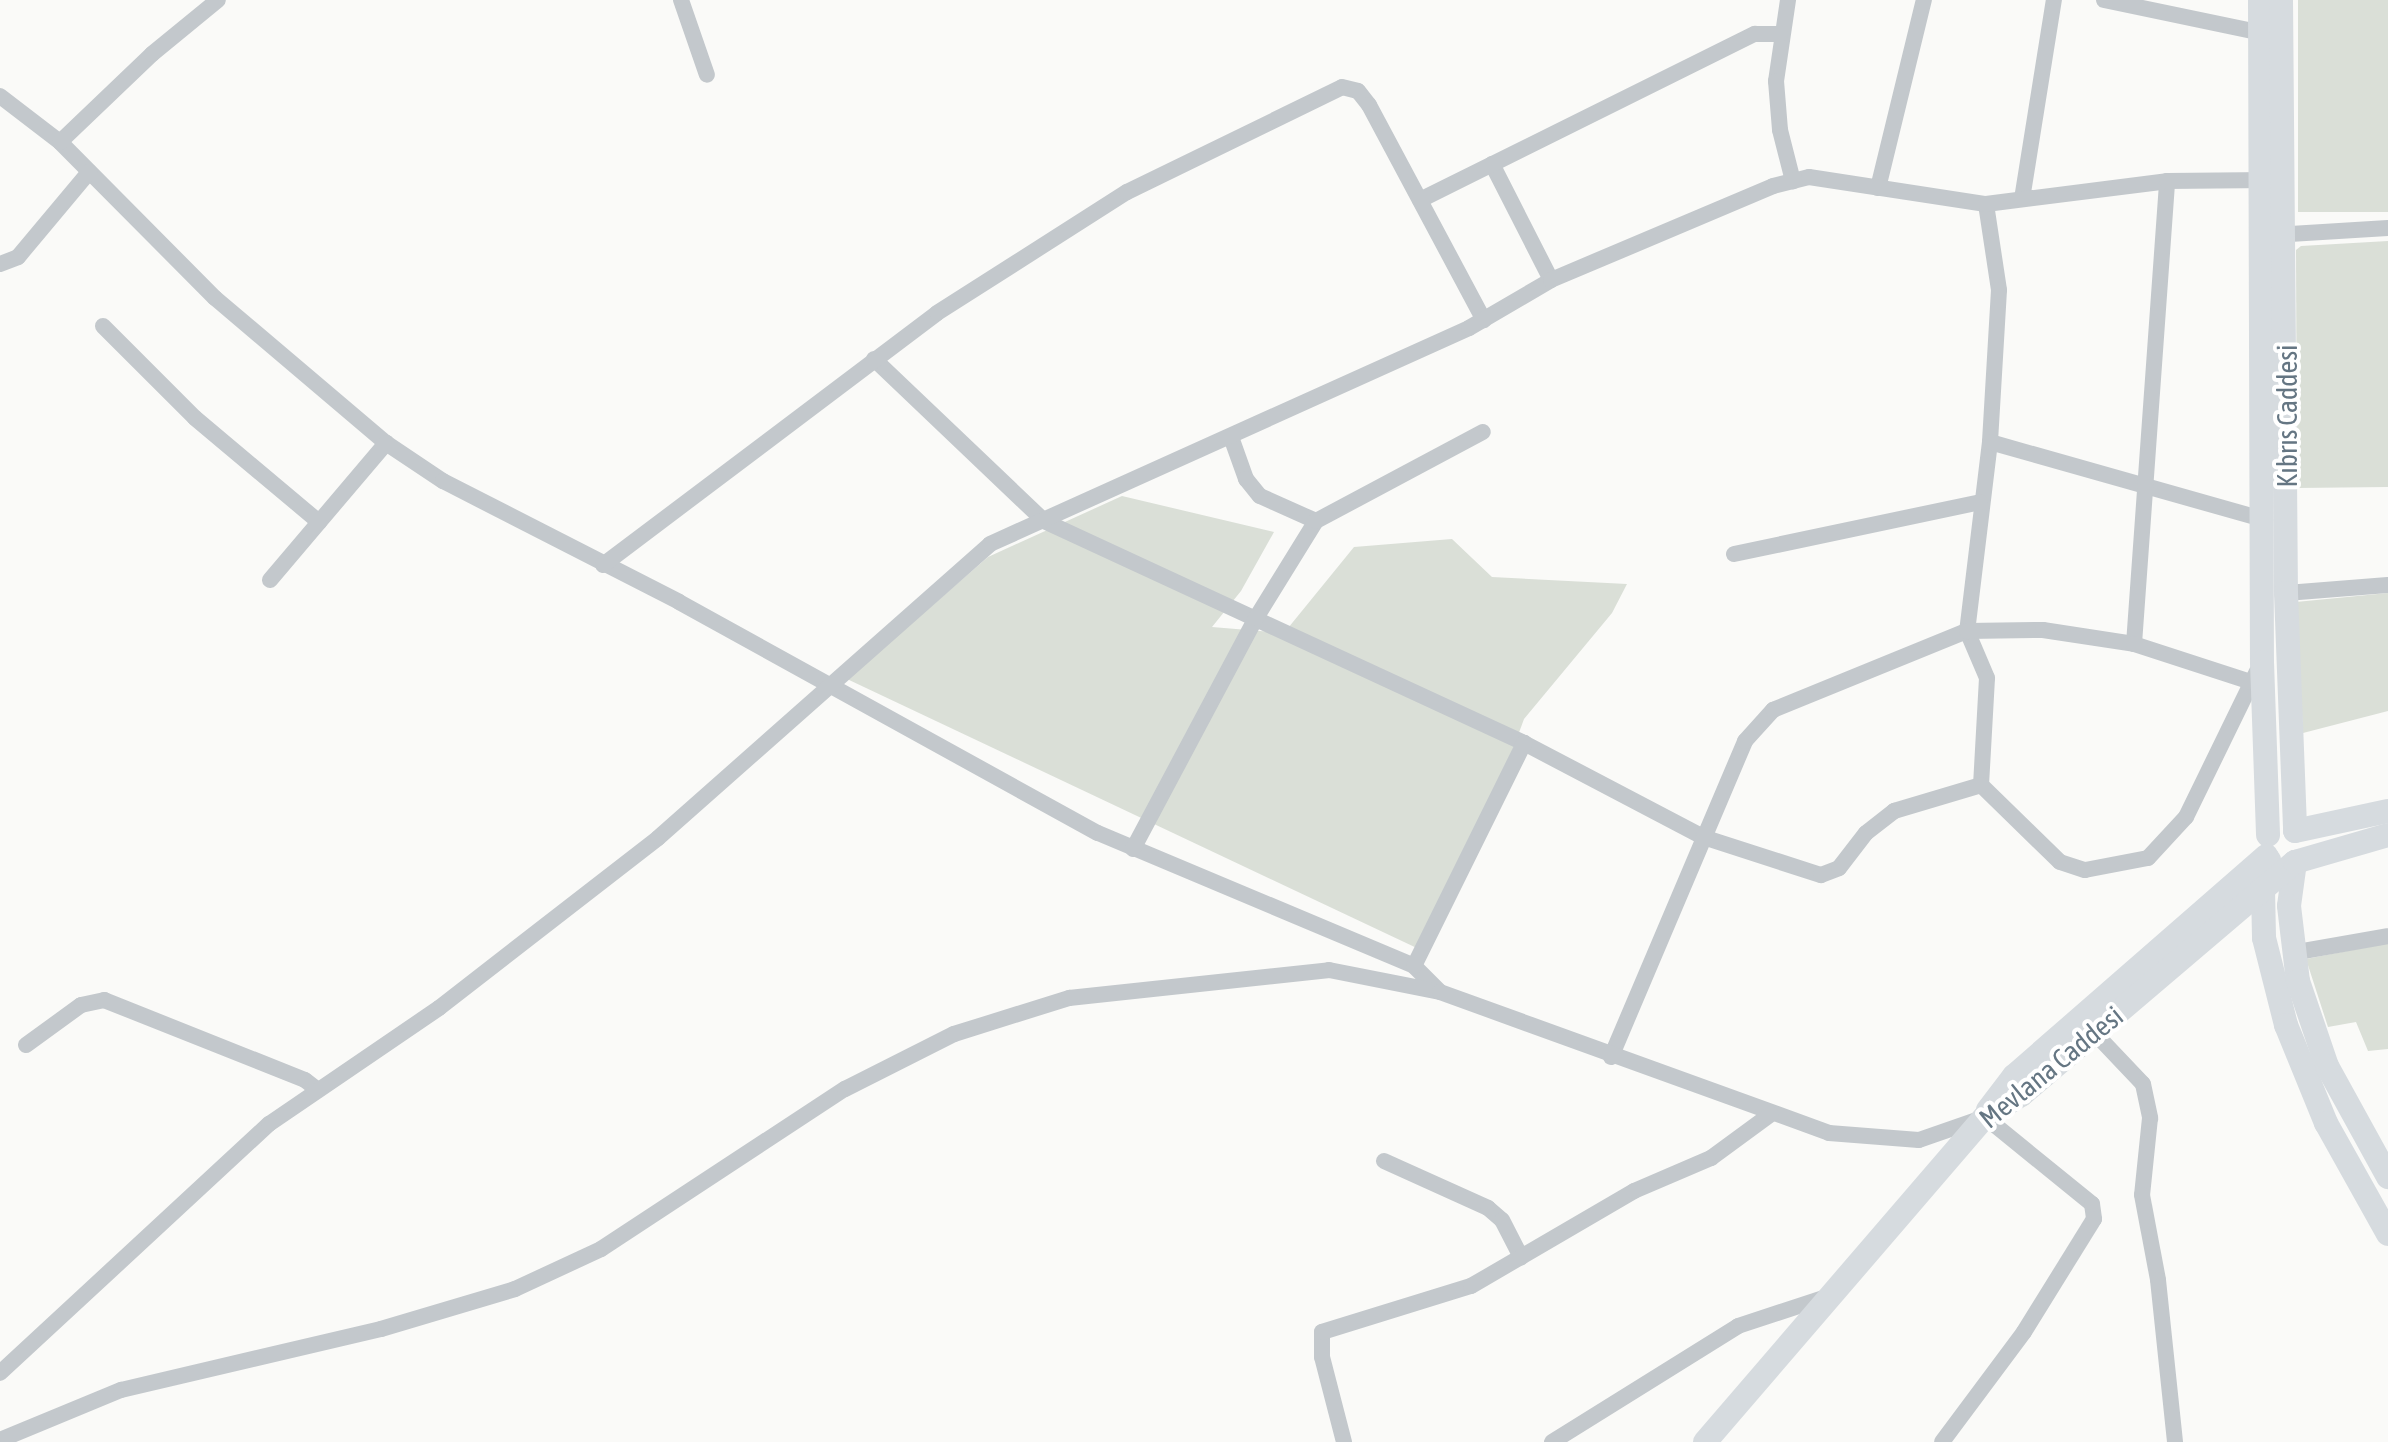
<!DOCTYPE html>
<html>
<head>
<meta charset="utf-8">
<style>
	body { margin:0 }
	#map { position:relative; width:2388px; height:1442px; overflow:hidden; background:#fafaf8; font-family:"Asap Condensed",sans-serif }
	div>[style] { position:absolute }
	.green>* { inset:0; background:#dadfd7; transform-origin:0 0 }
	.street>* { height:16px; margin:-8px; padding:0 8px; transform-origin:8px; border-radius:8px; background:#c3c8cc }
	.secondary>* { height:24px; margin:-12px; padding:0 12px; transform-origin:12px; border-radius:12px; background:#d6dbdf }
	span { translate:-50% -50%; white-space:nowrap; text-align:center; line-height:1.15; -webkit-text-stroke:8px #fff; paint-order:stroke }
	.street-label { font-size:28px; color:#657683 }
</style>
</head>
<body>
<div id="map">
	<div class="green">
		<div style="left:2298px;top:0;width:90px;height:212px"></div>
		<div style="clip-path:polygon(2388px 241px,2388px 487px,2297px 488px,2296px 250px,2301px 246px)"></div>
		<div style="clip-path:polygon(1122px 496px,1274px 532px,1241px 591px,1212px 627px,1284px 633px,1354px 547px,1452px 539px,1492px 577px,1627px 584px,1612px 613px,1524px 719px,1484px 828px,1421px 950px,847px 679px,988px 557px)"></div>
		<div style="clip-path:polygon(2388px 593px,2388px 711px,2303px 733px,2296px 602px)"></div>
		<div style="clip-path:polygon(2388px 943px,2388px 1049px,2368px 1051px,2356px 1022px,2328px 1027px,2306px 959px)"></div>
	</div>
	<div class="street">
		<div style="left:681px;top:0;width:79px;rotate:70.9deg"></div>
		<div style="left:1788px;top:0;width:82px;rotate:98.4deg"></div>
		<div style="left:1776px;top:81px;width:49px;rotate:85.3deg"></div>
		<div style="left:1780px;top:130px;width:53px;rotate:75.7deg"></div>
		<div style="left:2104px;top:0;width:161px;rotate:11.8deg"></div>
		<div style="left:0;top:96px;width:76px;rotate:37.5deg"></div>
		<div style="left:60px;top:142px;width:220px;rotate:45.2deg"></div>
		<div style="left:215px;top:298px;width:224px;rotate:40.3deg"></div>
		<div style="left:386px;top:443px;width:69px;rotate:33.7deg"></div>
		<div style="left:443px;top:481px;width:265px;rotate:27.1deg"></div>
		<div style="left:679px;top:602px;width:478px;rotate:28.9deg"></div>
		<div style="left:1098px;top:833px;width:343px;rotate:22.8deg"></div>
		<div style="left:1414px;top:966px;width:35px;rotate:45deg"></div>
		<div style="left:60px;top:142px;width:127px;rotate:-43.7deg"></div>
		<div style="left:152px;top:54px;width:85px;rotate:-39.3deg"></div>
		<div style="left:1492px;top:164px;width:130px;rotate:63deg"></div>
		<div style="left:1878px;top:188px;width:194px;rotate:-76.3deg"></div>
		<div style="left:2022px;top:199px;width:202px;rotate:-80.9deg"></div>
		<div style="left:1420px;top:200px;width:374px;rotate:-26.4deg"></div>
		<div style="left:1755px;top:34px;width:25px"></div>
		<div style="left:1986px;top:204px;width:87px;rotate:81.4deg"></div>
		<div style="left:1999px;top:290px;width:152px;rotate:93.4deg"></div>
		<div style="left:1990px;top:442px;width:190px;rotate:96.9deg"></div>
		<div style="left:1967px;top:631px;width:51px;rotate:66.9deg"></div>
		<div style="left:1987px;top:678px;width:107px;rotate:93.2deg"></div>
		<div style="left:1981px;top:785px;width:110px;rotate:44.3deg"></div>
		<div style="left:2060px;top:862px;width:26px;rotate:18deg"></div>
		<div style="left:2085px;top:870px;width:64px;rotate:-10.8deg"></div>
		<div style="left:2148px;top:858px;width:56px;rotate:-47.2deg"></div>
		<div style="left:2186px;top:817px;width:169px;rotate:-64deg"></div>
		<div style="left:2274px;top:235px;width:114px;rotate:-3.5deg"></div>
		<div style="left:0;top:264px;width:19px;rotate:-21deg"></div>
		<div style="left:18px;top:257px;width:111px;rotate:-50.1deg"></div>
		<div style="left:103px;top:326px;width:130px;rotate:45deg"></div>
		<div style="left:195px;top:418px;width:162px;rotate:40deg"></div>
		<div style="left:874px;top:359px;width:235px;rotate:43.6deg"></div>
		<div style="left:1044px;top:521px;width:529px;rotate:24.82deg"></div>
		<div style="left:1524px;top:743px;width:202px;rotate:27.7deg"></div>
		<div style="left:1703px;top:837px;width:124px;rotate:17.9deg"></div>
		<div style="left:1821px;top:875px;width:19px;rotate:-21deg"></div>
		<div style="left:1839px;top:868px;width:44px;rotate:-52.4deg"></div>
		<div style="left:1866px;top:833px;width:36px;rotate:-38deg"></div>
		<div style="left:1894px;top:811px;width:91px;rotate:-16.6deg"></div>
		<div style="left:1231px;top:437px;width:45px;rotate:70.3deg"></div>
		<div style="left:1246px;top:479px;width:22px;rotate:51deg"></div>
		<div style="left:1260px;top:496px;width:61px;rotate:24.1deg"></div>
		<div style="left:1990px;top:442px;width:286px;rotate:15.8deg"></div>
		<div style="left:1734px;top:554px;width:251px;rotate:-11.9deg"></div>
		<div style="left:603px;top:565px;width:418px;rotate:-37deg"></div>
		<div style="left:937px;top:313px;width:225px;rotate:-32.5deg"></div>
		<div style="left:1127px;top:192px;width:239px;rotate:-26deg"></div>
		<div style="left:1342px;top:87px;width:16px;rotate:14deg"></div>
		<div style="left:1358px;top:91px;width:18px;rotate:52deg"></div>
		<div style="left:1369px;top:105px;width:244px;rotate:61.9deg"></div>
		<div style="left:270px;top:580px;width:180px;rotate:-49.7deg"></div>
		<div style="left:2286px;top:593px;width:102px;rotate:-4.5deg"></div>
		<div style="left:2134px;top:644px;width:464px;rotate:-85.9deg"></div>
		<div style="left:1133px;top:849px;width:262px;rotate:-62deg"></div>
		<div style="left:1256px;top:618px;width:114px;rotate:-58.3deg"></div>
		<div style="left:1316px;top:521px;width:189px;rotate:-28.1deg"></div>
		<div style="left:2292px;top:953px;width:97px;rotate:-10deg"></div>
		<div style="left:1414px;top:966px;width:249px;rotate:-63.7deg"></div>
		<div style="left:2087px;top:1025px;width:81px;rotate:46.5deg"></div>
		<div style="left:2143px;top:1084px;width:35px;rotate:78deg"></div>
		<div style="left:2150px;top:1118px;width:77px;rotate:95.9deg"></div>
		<div style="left:2142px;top:1195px;width:86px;rotate:79.3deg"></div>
		<div style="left:2158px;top:1280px;width:163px;rotate:84deg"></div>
		<div style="left:26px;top:1045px;width:68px;rotate:-36deg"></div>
		<div style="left:81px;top:1005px;width:24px;rotate:-12deg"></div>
		<div style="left:104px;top:1000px;width:216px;rotate:21.7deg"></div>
		<div style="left:305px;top:1080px;width:16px;rotate:38deg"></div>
		<div style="left:1611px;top:1057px;width:343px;rotate:-67deg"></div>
		<div style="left:1745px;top:741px;width:42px;rotate:-47.9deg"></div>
		<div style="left:1773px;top:710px;width:209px;rotate:-22.2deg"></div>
		<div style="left:1967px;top:631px;width:76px;rotate:-0.8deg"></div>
		<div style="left:2043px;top:630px;width:92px;rotate:8.7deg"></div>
		<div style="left:2134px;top:644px;width:123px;rotate:18deg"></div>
		<div style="left:1384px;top:1161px;width:114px;rotate:24.3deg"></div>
		<div style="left:1488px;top:1208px;width:18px;rotate:41deg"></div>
		<div style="left:1502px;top:1220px;width:42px;rotate:62.8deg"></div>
		<div style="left:0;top:1373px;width:367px;rotate:-42.8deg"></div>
		<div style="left:269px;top:1124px;width:206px;rotate:-34.3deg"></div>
		<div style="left:439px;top:1008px;width:277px;rotate:-37.8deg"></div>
		<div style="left:658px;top:838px;width:443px;rotate:-41.5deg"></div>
		<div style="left:990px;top:544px;width:525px;rotate:-24.27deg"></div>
		<div style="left:1469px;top:328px;width:95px;rotate:-30.3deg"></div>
		<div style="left:1551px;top:280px;width:241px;rotate:-22.9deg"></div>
		<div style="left:1773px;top:186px;width:37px;rotate:-14deg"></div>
		<div style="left:1809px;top:177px;width:179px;rotate:8.7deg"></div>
		<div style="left:1986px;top:204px;width:182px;rotate:-7.2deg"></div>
		<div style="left:2167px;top:181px;width:101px;rotate:-0.6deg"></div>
		<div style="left:0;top:1440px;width:131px;rotate:-22.5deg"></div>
		<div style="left:121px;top:1390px;width:267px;rotate:-13.2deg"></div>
		<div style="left:381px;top:1329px;width:140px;rotate:-16.6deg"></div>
		<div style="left:515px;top:1289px;width:95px;rotate:-24.9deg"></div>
		<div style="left:601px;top:1249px;width:292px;rotate:-33.3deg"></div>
		<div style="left:845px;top:1089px;width:122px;rotate:-26.8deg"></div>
		<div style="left:954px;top:1034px;width:121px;rotate:-17.4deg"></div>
		<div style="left:1069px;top:998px;width:262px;rotate:-6.1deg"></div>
		<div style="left:1329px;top:970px;width:113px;rotate:11.2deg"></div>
		<div style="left:1440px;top:992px;width:414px;rotate:19.9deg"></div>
		<div style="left:1829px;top:1133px;width:90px;rotate:4.4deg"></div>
		<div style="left:1919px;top:1140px;width:70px;rotate:-19.2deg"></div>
		<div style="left:1985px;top:1117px;width:138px;rotate:39.1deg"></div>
		<div style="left:2092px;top:1204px;width:15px;rotate:82deg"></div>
		<div style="left:2094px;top:1219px;width:133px;rotate:121.8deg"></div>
		<div style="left:2024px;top:1332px;width:137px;rotate:126.7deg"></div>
		<div style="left:1344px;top:1442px;width:88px;rotate:-104.5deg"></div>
		<div style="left:1322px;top:1357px;width:25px;rotate:-90deg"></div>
		<div style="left:1322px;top:1332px;width:156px;rotate:-17.2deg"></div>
		<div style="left:1471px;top:1286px;width:189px;rotate:-30.2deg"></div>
		<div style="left:1634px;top:1191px;width:84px;rotate:-23.2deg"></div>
		<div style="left:1711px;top:1158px;width:74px;rotate:-36.3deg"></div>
		<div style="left:1552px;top:1442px;width:219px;rotate:-31.9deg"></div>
		<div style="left:1738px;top:1326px;width:96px;rotate:-18.2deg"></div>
	</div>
	<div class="secondary">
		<div style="left:2260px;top:0;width:662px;rotate:89.83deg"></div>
		<div style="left:2262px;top:662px;width:173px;rotate:88deg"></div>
		<div style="left:2281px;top:0;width:593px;rotate:89.52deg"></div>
		<div style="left:2286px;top:593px;width:238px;rotate:87.8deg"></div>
		<div style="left:2295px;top:831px;width:95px;rotate:-12.1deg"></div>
		<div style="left:2269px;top:860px;width:30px;rotate:102deg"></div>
		<div style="left:2263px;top:889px;width:49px;rotate:88.8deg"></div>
		<div style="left:2264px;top:938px;width:90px;rotate:75.8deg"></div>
		<div style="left:2286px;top:1025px;width:106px;rotate:67.8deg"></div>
		<div style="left:2326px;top:1123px;width:127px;rotate:60.8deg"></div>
		<div style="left:2295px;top:862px;width:44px;rotate:97.8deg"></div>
		<div style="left:2289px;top:906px;width:76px;rotate:83.2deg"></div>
		<div style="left:2298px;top:981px;width:90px;rotate:71.2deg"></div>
		<div style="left:2327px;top:1066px;width:127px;rotate:61.2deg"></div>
		<div style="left:1988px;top:1110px;width:43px;rotate:-52.6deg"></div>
		<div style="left:2014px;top:1076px;width:335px;rotate:-41.1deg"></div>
		<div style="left:1705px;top:1442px;width:429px;rotate:-49.3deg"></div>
		<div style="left:1985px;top:1117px;width:42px;rotate:-31.4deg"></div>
		<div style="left:2021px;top:1095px;width:360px;rotate:-40.4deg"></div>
		<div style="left:2295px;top:862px;width:97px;rotate:-16.2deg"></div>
	</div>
	<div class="street-label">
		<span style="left:2287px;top:416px;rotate:-90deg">Kıbrıs Caddesi</span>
		<span style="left:2051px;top:1067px;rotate:-39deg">Mevlana Caddesi</span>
	</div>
</div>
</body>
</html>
